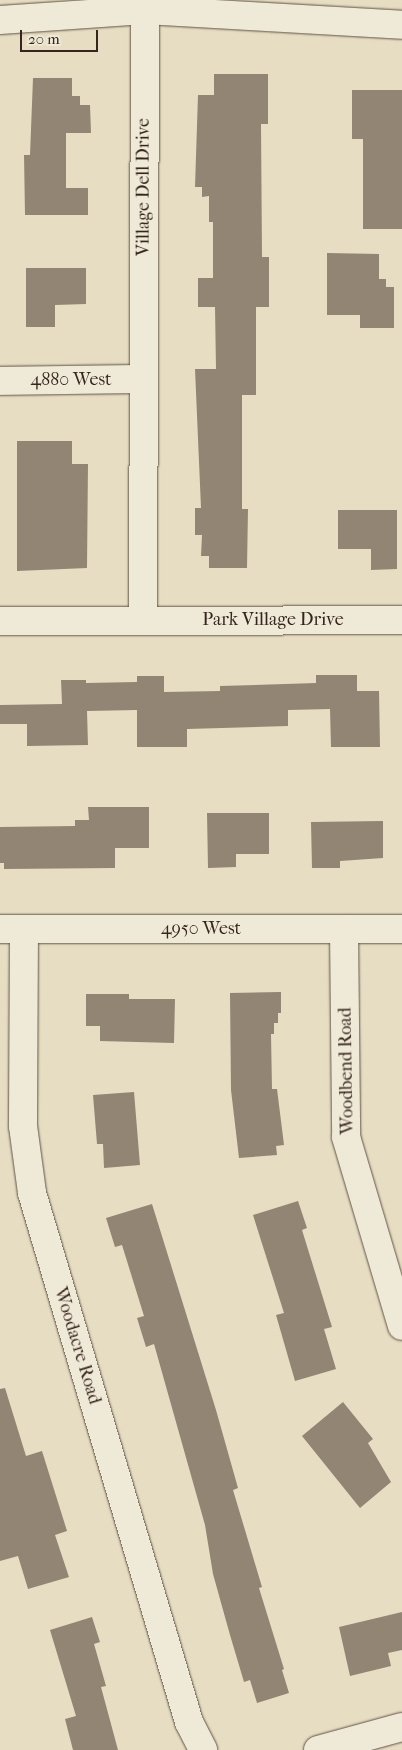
<!DOCTYPE html>
<html>
<head>
<meta charset="utf-8">
<style>
	body { margin:0 }
	#map { position:relative; width:402px; height:1750px; overflow:hidden; background:#e6ddc2; font-family:"IM FELL French Canon",serif }
	div>[style] { position:absolute }
	.building>* { inset:0; background:#928573 }
	.roads { filter:drop-shadow(0 0 1px #625346) drop-shadow(0 0 1px #625346) }
	.minor>* { height:28px; margin:-14px; padding:0 14px; transform-origin:14px; border-radius:14px; background:#efe9d7 }
	span { translate:-50% -50%; white-space:nowrap; text-align:center; line-height:1.15; -webkit-text-stroke:4px #efe9d7; paint-order:stroke }
	.street-label { font-size:18px; color:#36251d }
	.scale { position:absolute; left:20px; top:30px; width:78px; height:22px; box-sizing:border-box; border:2px solid #36251d; border-top:0; padding-left:6px; font-size:15px; line-height:18px; white-space:nowrap; color:#36251d; -webkit-text-stroke:4px #efe9d7; paint-order:stroke }
</style>
</head>
<body>
<div id="map">
	<div class="building">
		<div style="clip-path:polygon(214px 74px,268px 74px,268px 124px,261px 124px,262px 257px,269px 257px,269px 307px,256px 307px,256px 395px,242px 395px,242px 509px,248px 509px,247px 568px,209px 568px,209px 556px,201px 556px,202px 535px,195px 535px,195px 508px,201px 508px,195px 369px,216px 369px,215px 307px,198px 307px,198px 278px,213px 278px,213px 222px,209px 222px,209px 196px,202px 197px,202px 187px,195px 187px,198px 95px,214px 95px)"></div>
		<div style="clip-path:polygon(33px 78px,72px 78px,72px 96px,80px 96px,80px 105px,90px 105px,91px 133px,66px 133px,66px 188px,88px 188px,88px 215px,25px 215px,24px 155px,30px 155px)"></div>
		<div style="clip-path:polygon(352px 90px,402px 90px,402px 229px,363px 229px,363px 139px,352px 139px)"></div>
		<div style="clip-path:polygon(327px 253px,379px 254px,379px 279px,386px 279px,386px 287px,394px 287px,394px 328px,360px 328px,360px 315px,327px 315px)"></div>
		<div style="clip-path:polygon(26px 268px,86px 268px,86px 304px,55px 305px,55px 327px,26px 327px)"></div>
		<div style="clip-path:polygon(17px 441px,72px 441px,72px 464px,88px 464px,87px 568px,17px 571px)"></div>
		<div style="clip-path:polygon(338px 510px,397px 510px,397px 569px,371px 570px,371px 549px,338px 549px)"></div>
		<div style="clip-path:polygon(316px 675px,357px 675px,357px 691px,379px 691px,380px 747px,331px 747px,330px 709px,288px 710px,288px 726px,187px 729px,187px 747px,137px 747px,137px 710px,87px 711px,88px 745px,27px 746px,27px 724px,0 724px,0 705px,62px 704px,61px 680px,86px 680px,86px 683px,137px 682px,137px 676px,164px 676px,164px 692px,220px 691px,220px 686px,316px 683px)"></div>
		<div style="clip-path:polygon(88px 807px,149px 807px,149px 848px,115px 848px,115px 868px,4px 869px,4px 863px,0 863px,0 827px,75px 826px,75px 820px,89px 820px)"></div>
		<div style="clip-path:polygon(207px 813px,269px 813px,269px 854px,236px 854px,236px 867px,208px 868px)"></div>
		<div style="clip-path:polygon(383px 821px,383px 858px,340px 861px,340px 868px,312px 868px,311px 822px)"></div>
		<div style="clip-path:polygon(281px 992px,281px 1013px,278px 1013px,278px 1023px,274px 1023px,274px 1034px,271px 1034px,272px 1089px,277px 1089px,284px 1145px,276px 1146px,277px 1155px,239px 1158px,231px 1090px,230px 993px)"></div>
		<div style="clip-path:polygon(86px 994px,129px 994px,129px 999px,175px 999px,174px 1043px,100px 1041px,100px 1026px,86px 1026px)"></div>
		<div style="clip-path:polygon(134px 1092px,140px 1165px,104px 1168px,103px 1144px,97px 1144px,93px 1095px)"></div>
		<div style="clip-path:polygon(298px 1201px,307px 1228px,302px 1230px,332px 1327px,324px 1329px,336px 1369px,295px 1381px,276px 1315px,284px 1313px,253px 1215px)"></div>
		<div style="clip-path:polygon(152px 1204px,216px 1410px,238px 1488px,233px 1490px,262px 1587px,259px 1588px,284px 1669px,282px 1670px,289px 1693px,257px 1703px,250px 1680px,244px 1682px,230px 1635px,213px 1574px,205px 1525px,154px 1344px,146px 1347px,137px 1318px,144px 1316px,122px 1245px,115px 1247px,106px 1218px)"></div>
		<div style="clip-path:polygon(5px 1388px,26px 1456px,42px 1451px,67px 1531px,55px 1535px,69px 1577px,28px 1589px,18px 1556px,0 1561px,0 1389px)"></div>
		<div style="clip-path:polygon(343px 1402px,373px 1439px,368px 1443px,391px 1482px,360px 1508px,302px 1436px)"></div>
		<div style="clip-path:polygon(402px 1612px,402px 1650px,388px 1653px,391px 1666px,350px 1676px,339px 1627px)"></div>
		<div style="clip-path:polygon(92px 1617px,100px 1642px,94px 1644px,106px 1686px,101px 1687px,118px 1750px,73px 1750px,65px 1719px,76px 1716px,50px 1630px)"></div>
	</div>
	<div class="roads">
		<div class="minor">
			<div style="left:0;top:20px;width:145px;rotate:-3.9deg"></div>
			<div style="left:145px;top:10px;width:257px;rotate:3.3deg"></div>
			<div style="left:0;top:381px;width:143px;rotate:-0.8deg"></div>
			<div style="left:0;top:621px;width:402px;rotate:-0.1deg"></div>
			<div style="left:143px;top:621px;width:611px;rotate:-89.81deg"></div>
			<div style="left:0;top:929px;width:402px"></div>
			<div style="left:24px;top:929px;width:197px;rotate:90.3deg"></div>
			<div style="left:23px;top:1126px;width:68px;rotate:82.3deg"></div>
			<div style="left:32px;top:1193px;width:552px;rotate:73.47deg"></div>
			<div style="left:189px;top:1722px;width:31px;rotate:63deg"></div>
			<div style="left:344px;top:929px;width:208px;rotate:89.4deg"></div>
			<div style="left:346px;top:1137px;width:197px;rotate:73.5deg"></div>
			<div style="left:318px;top:1750px;width:87px;rotate:-15.3deg"></div>
		</div>
	</div>
	<div class="street-label">
		<span style="left:144px;top:187px;rotate:-90deg">Village Dell Drive</span>
		<span style="left:71px;top:380px">4880 West</span>
		<span style="left:273px;top:620px">Park Village Drive</span>
		<span style="left:201px;top:929px">4950 West</span>
		<span style="left:347px;top:1071px;rotate:-91deg">Woodbend Road</span>
		<span style="left:77px;top:1346px;rotate:73deg">Woodacre Road</span>
	</div>
	<div class="scale">20 m</div>
</div>
</body>
</html>
